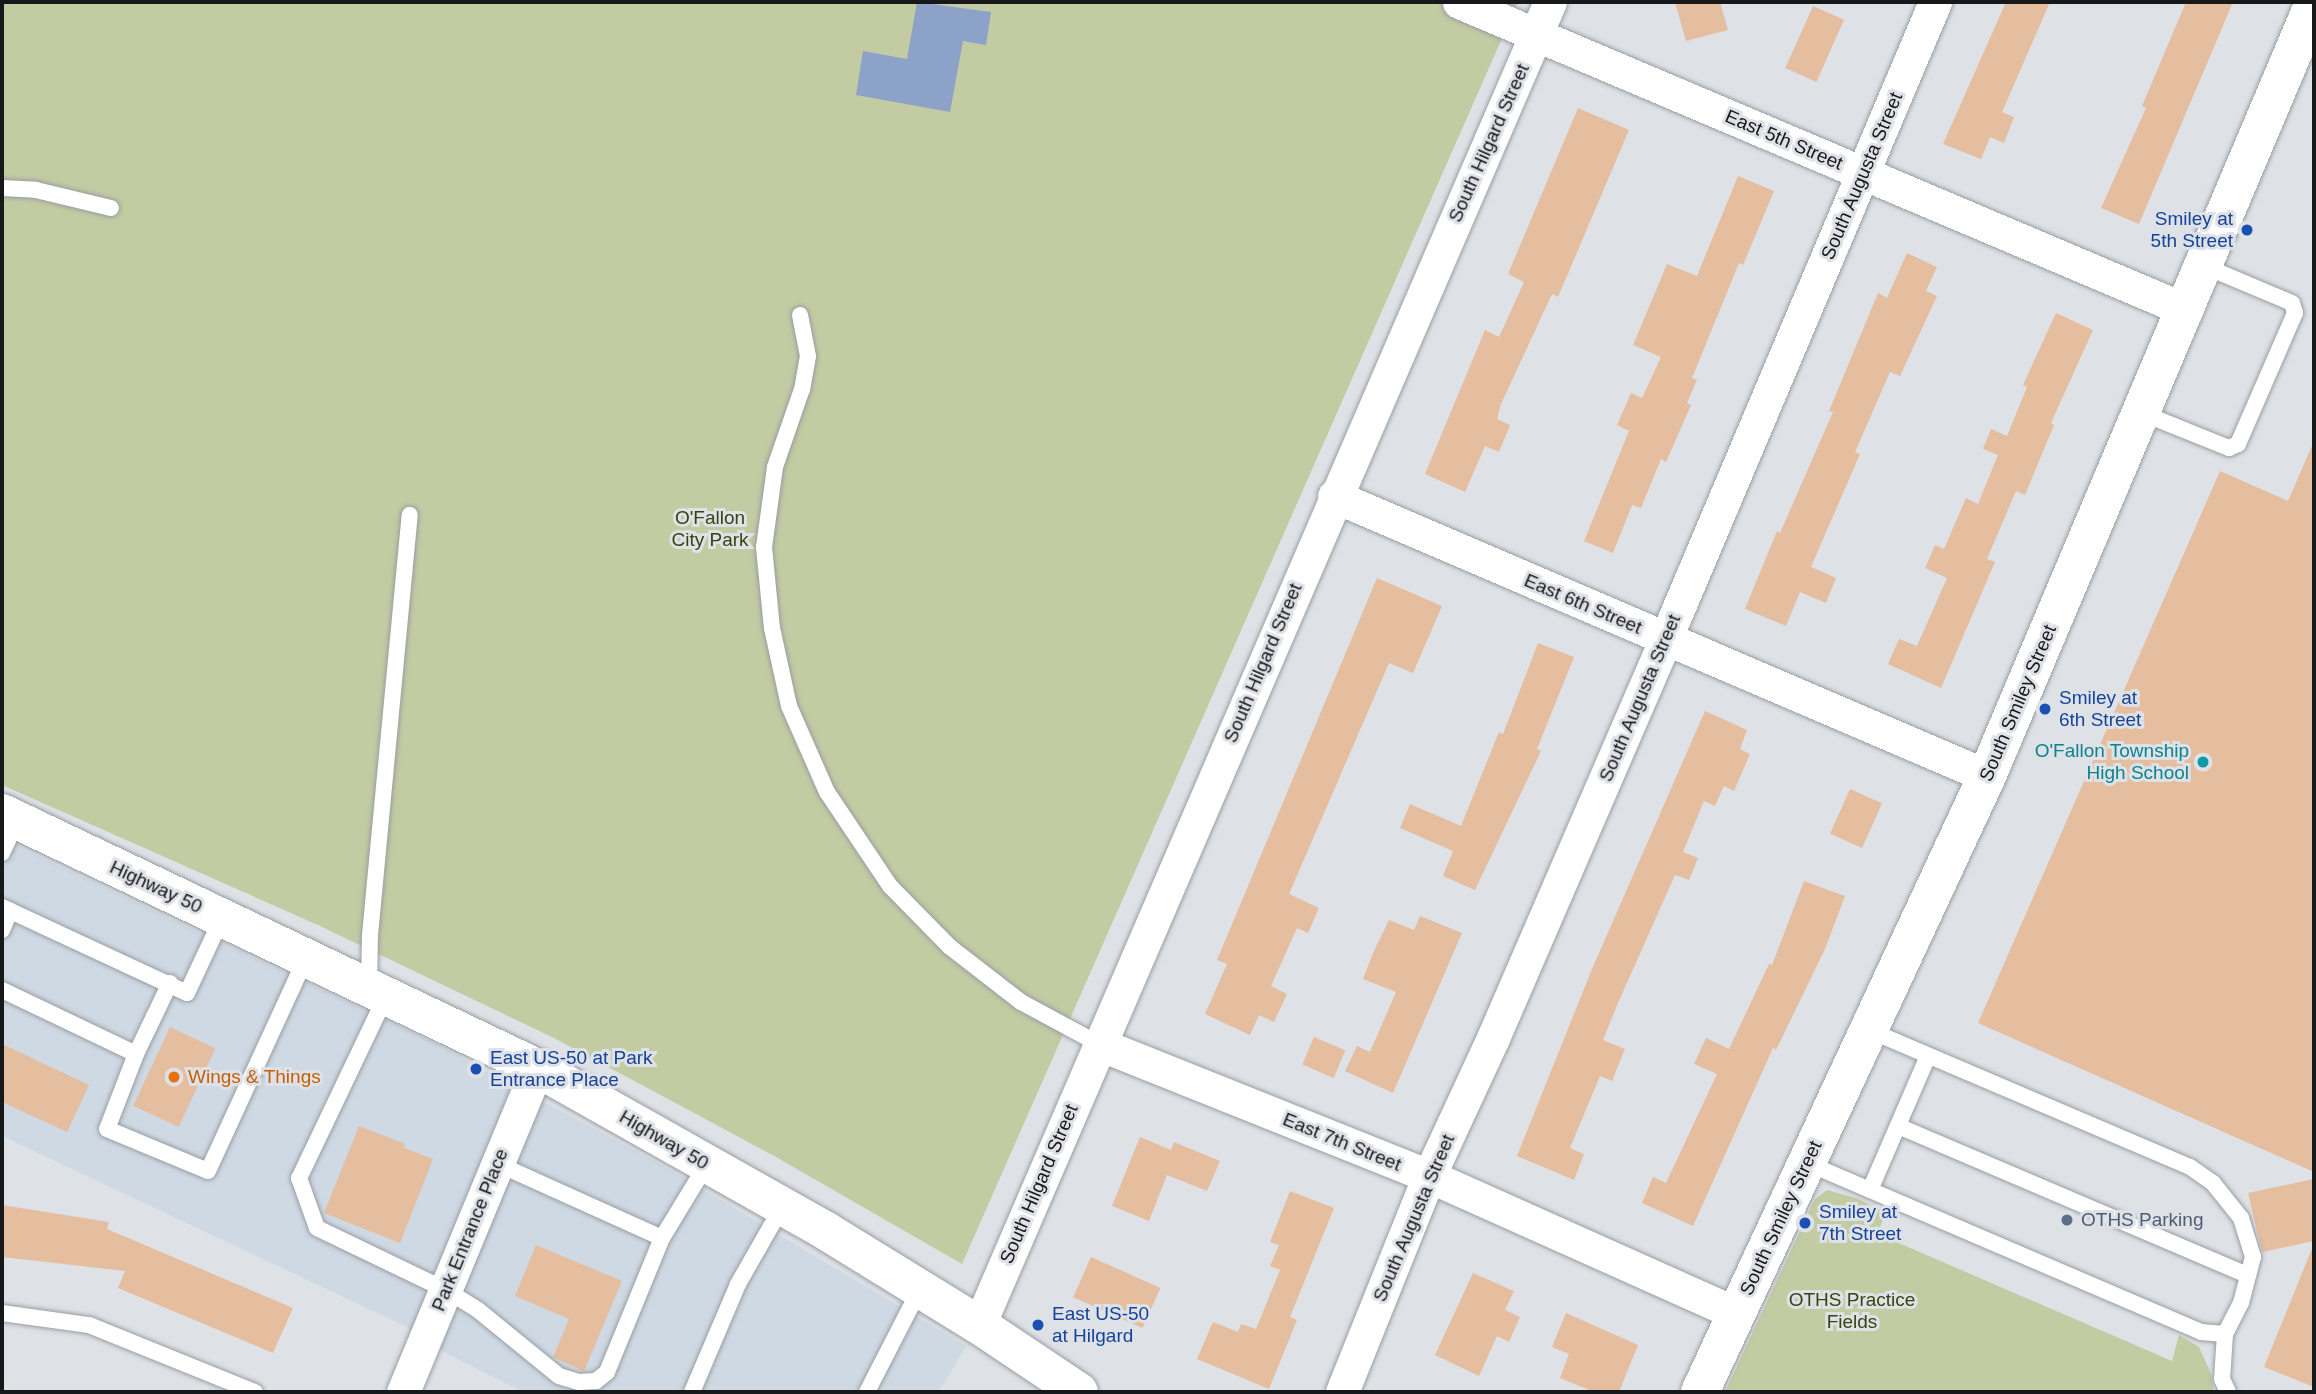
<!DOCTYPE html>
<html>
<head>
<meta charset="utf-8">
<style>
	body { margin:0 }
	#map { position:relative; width:2316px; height:1394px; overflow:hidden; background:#dee2e7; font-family:Helvetica,sans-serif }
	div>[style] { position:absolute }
	.built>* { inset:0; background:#ced9e4 }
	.green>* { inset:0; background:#c2cba2 }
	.water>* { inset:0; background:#8ca2c8 }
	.building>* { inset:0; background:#e5bd9f; transform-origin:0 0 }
	.roads { filter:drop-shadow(0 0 2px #999ea2) drop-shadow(0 0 2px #999ea2) }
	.service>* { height:16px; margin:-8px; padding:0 8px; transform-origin:8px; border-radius:8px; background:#fff }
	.minor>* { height:33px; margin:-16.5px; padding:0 16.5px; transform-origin:16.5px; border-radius:16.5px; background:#fff }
	.tertiary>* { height:38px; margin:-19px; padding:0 19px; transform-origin:19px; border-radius:19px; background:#fff }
	.secondary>* { height:38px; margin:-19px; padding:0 19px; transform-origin:19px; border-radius:19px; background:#fff }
	.dots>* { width:19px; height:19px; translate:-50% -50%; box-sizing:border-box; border:4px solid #dee2e7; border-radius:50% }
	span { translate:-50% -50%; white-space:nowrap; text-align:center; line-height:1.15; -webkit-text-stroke:6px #dee2e7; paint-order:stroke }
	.street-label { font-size:19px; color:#16181a }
	.transit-label { font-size:19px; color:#164399 }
	.right { translate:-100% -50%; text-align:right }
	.left { translate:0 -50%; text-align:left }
	.park-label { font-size:19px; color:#3b420e }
	.culture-label { font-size:19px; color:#0d838f }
	.food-label { font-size:19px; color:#c56008 }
	.service-label { font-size:19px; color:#4e5e75 }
	.frame { position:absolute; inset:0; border:4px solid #16181a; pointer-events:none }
</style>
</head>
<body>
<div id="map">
	<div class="built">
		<div style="clip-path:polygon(2px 839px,434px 1043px,662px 1165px,966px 1346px,939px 1392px,523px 1392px,442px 1351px,407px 1327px,2px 1136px)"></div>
	</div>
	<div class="green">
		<div style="clip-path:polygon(2px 2px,1518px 2px,962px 1264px,776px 1157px,556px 1039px,320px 926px,2px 785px)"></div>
		<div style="clip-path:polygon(1827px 1190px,1856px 1198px,1885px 1212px,1878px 1234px,2172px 1361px,2179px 1335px,2199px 1347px,2211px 1374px,2214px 1392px,1725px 1392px,1815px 1199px)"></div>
	</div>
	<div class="water">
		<div style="clip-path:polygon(917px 2px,991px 12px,986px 45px,963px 41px,950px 112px,856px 95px,863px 51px,907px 59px)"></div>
	</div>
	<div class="building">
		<div style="clip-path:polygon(1675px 2px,1720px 2px,1728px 30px,1686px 41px)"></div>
		<div style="clip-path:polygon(2006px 2px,2050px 2px,2002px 112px,2014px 117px,2004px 143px,1990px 137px,1981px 159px,1943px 144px)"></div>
		<div style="clip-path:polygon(2186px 2px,2233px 2px,2139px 224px,2101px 208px,2146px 108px,2142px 106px)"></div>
		<div style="left:1813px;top:6px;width:34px;height:68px;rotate:24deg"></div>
		<div style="clip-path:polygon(1578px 108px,1629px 130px,1558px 297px,1552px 294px,1501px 404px,1497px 419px,1510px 425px,1499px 452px,1485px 446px,1465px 492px,1425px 474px,1485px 330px,1499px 337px,1524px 282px,1508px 274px)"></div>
		<div style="clip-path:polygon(1738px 176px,1774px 191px,1743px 265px,1739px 263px,1692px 378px,1697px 380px,1687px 403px,1691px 405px,1666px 462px,1661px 459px,1641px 508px,1632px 505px,1613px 553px,1584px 541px,1629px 431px,1617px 425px,1631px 393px,1642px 398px,1661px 357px,1633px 345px,1667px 264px,1697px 276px)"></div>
		<div style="clip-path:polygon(1907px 253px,1937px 267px,1926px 291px,1937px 296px,1900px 376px,1890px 372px,1855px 452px,1860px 454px,1811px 567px,1836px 578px,1826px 603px,1800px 592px,1786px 626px,1745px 609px,1777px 531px,1780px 533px,1833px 412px,1829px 411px,1878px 293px,1887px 298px)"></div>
		<div style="clip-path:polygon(2056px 313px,2093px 330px,2051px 423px,2054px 425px,2025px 495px,2016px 491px,1987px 559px,1995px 562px,1941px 688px,1888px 664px,1899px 639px,1917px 646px,1947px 578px,1925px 568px,1935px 545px,1944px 549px,1966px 498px,1978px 504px,1998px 455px,1983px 449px,1991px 429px,2007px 436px,2027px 387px,2023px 385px)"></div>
		<div style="clip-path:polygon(2314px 441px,2314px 1172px,1978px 1023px,2220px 471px,2288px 501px)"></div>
		<div style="clip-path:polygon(1377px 578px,1442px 606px,1413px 673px,1389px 663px,1289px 894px,1319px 908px,1308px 933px,1297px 928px,1271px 986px,1287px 994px,1274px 1022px,1259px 1015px,1250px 1035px,1205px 1014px,1227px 964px,1217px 960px)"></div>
		<div style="clip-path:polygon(1538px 643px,1574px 657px,1537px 749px,1541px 751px,1475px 890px,1443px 876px,1453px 851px,1400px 828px,1410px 804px,1461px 826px,1499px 732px,1503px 734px)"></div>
		<div style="clip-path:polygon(1705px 711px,1747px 730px,1740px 749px,1750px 754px,1734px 791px,1724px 786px,1715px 806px,1704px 801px,1683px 852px,1698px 858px,1689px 880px,1675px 875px,1618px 1003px,1603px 1040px,1625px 1049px,1612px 1081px,1600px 1076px,1570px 1148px,1584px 1154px,1574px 1180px,1517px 1156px,1592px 969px)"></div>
		<div style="left:1850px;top:789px;width:35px;height:49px;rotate:24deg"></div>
		<div style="clip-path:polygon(1804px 881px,1845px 896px,1825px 949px,1776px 1050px,1773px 1048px,1693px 1226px,1642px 1203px,1653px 1177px,1666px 1183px,1717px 1074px,1694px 1064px,1706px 1038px,1729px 1049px,1769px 964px,1772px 965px)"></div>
		<div style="clip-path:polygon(1420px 916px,1462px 933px,1393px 1093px,1345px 1071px,1357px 1046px,1370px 1052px,1396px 992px,1363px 979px,1373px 953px,1389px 920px,1414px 930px)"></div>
		<div style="left:170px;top:1027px;width:50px;height:87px;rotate:25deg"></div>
		<div style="left:1314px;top:1037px;width:34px;height:30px;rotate:23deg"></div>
		<div style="clip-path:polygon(2px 1044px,89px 1085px,67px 1132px,2px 1102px)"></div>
		<div style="clip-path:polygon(359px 1126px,405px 1144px,404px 1148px,433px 1159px,400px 1243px,324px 1213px)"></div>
		<div style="clip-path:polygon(1140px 1137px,1171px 1150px,1174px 1142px,1220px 1161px,1207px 1191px,1167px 1175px,1149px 1221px,1112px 1206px)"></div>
		<div style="clip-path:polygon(2314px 1179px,2314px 1241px,2262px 1252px,2248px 1193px)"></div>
		<div style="clip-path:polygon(1290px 1191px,1334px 1208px,1290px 1317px,1297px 1320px,1269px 1389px,1197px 1359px,1213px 1322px,1238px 1332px,1241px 1324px,1256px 1329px,1280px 1270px,1270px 1266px,1279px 1245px,1270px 1242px)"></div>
		<div style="clip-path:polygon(2px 1205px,109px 1222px,107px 1229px,293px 1308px,273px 1353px,118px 1288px,125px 1271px,2px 1257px)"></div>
		<div style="clip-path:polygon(536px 1245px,622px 1281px,584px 1371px,553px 1357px,569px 1319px,515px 1296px)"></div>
		<div style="clip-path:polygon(2313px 1246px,2314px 1247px,2314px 1387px,2264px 1367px)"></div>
		<div style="left:1091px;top:1257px;width:76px;height:44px;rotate:24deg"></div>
		<div style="clip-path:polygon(1473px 1273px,1514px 1291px,1505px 1310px,1520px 1317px,1509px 1342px,1497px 1336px,1479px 1376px,1435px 1355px)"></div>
		<div style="clip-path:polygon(1566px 1313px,1638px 1345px,1619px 1392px,1594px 1392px,1560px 1378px,1569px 1354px,1552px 1347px)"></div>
	</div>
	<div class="roads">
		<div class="service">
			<div style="left:2px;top:188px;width:34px;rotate:3deg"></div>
			<div style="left:36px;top:190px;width:77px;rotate:13.5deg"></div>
			<div style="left:800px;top:315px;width:42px;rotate:79deg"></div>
			<div style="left:808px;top:356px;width:34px;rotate:100deg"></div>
			<div style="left:802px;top:389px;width:83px;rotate:109.1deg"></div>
			<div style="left:775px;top:467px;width:81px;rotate:97.8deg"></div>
			<div style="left:764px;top:547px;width:81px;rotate:84.4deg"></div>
			<div style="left:772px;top:628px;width:80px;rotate:77.7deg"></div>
			<div style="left:789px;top:706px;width:94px;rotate:66.2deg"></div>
			<div style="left:827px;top:792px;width:113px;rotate:56.2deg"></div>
			<div style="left:890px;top:886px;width:86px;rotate:45.5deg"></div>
			<div style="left:950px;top:947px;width:90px;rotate:37.8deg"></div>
			<div style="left:1021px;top:1002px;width:89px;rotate:28.3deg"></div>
			<div style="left:2142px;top:413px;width:94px;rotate:21.9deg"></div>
			<div style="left:2229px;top:448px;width:10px;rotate:-24deg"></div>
			<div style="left:2238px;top:444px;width:143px;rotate:-66.5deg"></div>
			<div style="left:2295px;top:313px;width:10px;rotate:-107deg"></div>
			<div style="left:2292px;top:303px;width:95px;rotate:-157.2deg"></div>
			<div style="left:2px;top:853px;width:35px;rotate:-65deg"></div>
			<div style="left:2px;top:907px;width:204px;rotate:24.9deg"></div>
			<div style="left:187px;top:993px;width:83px;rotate:-65deg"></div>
			<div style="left:2px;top:930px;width:21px;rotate:-67deg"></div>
			<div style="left:170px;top:983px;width:79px;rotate:115.6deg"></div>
			<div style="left:136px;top:1054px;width:80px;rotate:111.1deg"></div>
			<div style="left:107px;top:1129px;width:109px;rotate:22.6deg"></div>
			<div style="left:208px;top:1171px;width:234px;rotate:-65.3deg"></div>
			<div style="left:369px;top:986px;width:51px;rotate:-88.9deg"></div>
			<div style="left:370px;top:935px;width:422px;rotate:-84.6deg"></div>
			<div style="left:2px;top:990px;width:148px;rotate:25.5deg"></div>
			<div style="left:386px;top:996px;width:202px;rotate:115.5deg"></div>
			<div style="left:299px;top:1178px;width:53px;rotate:70.2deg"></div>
			<div style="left:317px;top:1228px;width:143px;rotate:25.7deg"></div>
			<div style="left:446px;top:1290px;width:38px;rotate:32deg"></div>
			<div style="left:478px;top:1310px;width:104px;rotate:39.2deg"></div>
			<div style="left:559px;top:1376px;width:21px;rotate:17deg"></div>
			<div style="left:579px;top:1382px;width:17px;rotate:-3deg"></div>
			<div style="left:596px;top:1381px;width:14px;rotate:-39deg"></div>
			<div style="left:607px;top:1372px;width:145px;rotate:-67.7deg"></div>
			<div style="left:662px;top:1238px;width:87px;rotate:-58.7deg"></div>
			<div style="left:1898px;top:1126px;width:380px;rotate:23.1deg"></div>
			<div style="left:1807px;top:1163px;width:429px;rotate:23.2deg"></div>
			<div style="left:2201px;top:1332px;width:24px;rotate:5deg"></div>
			<div style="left:2225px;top:1334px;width:35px;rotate:-63deg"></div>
			<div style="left:2241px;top:1303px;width:48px;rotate:-75.4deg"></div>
			<div style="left:2253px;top:1257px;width:41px;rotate:-107.1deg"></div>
			<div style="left:2241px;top:1218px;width:45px;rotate:-128.7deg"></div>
			<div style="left:2213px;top:1183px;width:28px;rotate:-145deg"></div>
			<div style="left:2190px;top:1167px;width:349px;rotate:-156.9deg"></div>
			<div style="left:498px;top:1164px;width:180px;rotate:24.3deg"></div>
			<div style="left:1870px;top:1190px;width:146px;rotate:-66.6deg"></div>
			<div style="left:2px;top:1313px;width:88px;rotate:7.9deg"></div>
			<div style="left:89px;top:1325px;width:179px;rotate:22deg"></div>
			<div style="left:2225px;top:1334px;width:45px;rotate:93.8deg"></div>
			<div style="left:2222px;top:1379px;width:14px;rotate:65deg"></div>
			<div style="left:692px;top:1392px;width:117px;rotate:-66.9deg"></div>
			<div style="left:738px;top:1284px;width:89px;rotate:-60.3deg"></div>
			<div style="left:867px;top:1392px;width:116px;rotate:-62.8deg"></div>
		</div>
		<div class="minor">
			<div style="left:1459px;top:2px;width:790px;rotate:22.96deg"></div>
			<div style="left:1334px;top:496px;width:710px;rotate:23.21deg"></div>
			<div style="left:1099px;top:1044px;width:355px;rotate:21.8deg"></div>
			<div style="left:1429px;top:1176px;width:338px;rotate:24.1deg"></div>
			<div style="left:979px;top:1325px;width:1441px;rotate:-66.66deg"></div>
			<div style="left:403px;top:1392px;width:351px;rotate:-67.5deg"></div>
			<div style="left:1342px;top:1392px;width:233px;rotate:-68.1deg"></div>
			<div style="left:1429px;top:1176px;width:152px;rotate:-65.1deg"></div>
			<div style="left:1493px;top:1038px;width:434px;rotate:-66.6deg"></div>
			<div style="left:1665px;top:640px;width:693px;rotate:-67.06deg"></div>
		</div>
		<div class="tertiary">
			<div style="left:1700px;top:1392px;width:680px;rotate:-65.02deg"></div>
			<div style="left:1987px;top:776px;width:839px;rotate:-67.07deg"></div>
		</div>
		<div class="secondary">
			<div style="left:2px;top:813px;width:593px;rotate:25.48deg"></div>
			<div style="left:537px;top:1068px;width:332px;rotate:29.4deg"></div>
			<div style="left:826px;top:1231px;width:180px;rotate:31.6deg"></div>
			<div style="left:979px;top:1325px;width:120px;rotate:33.8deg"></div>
		</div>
	</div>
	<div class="dots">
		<div style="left:2247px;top:230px;background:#1a4fb4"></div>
		<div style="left:2045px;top:709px;background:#1a4fb4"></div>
		<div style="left:2203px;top:762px;background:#0f9aa8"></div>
		<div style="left:476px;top:1069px;background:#1a4fb4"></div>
		<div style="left:174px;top:1077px;background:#e8710a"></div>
		<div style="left:2067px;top:1220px;background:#5c6f8a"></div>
		<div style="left:1805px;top:1223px;background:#1a4fb4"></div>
		<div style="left:1038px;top:1325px;background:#1a4fb4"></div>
	</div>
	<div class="street-label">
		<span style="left:1784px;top:140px;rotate:23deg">East 5th Street</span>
		<span style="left:1489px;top:143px;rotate:-66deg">South Hilgard Street</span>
		<span style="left:1862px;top:176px;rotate:-67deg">South Augusta Street</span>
		<span style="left:1583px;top:604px;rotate:23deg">East 6th Street</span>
		<span style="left:1263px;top:663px;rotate:-67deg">South Hilgard Street</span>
		<span style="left:1640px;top:698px;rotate:-67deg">South Augusta Street</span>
		<span style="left:2018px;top:703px;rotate:-67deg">South Smiley Street</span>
		<span style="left:156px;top:887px;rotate:25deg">Highway 50</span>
		<span style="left:664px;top:1140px;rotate:30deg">Highway 50</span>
		<span style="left:1342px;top:1142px;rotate:22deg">East 7th Street</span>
		<span style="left:1039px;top:1184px;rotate:-67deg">South Hilgard Street</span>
		<span style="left:1414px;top:1218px;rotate:-67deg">South Augusta Street</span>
		<span style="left:1781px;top:1218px;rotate:-65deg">South Smiley Street</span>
		<span style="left:470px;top:1230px;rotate:-68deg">Park Entrance Place</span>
	</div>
	<div class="transit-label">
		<span class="right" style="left:2233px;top:230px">Smiley at<br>5th Street</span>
		<span class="left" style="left:2059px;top:709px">Smiley at<br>6th Street</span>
		<span class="left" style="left:490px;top:1069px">East US-50 at Park<br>Entrance Place</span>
		<span class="left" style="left:1819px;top:1223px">Smiley at<br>7th Street</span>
		<span class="left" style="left:1052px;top:1325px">East US-50<br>at Hilgard</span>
	</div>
	<div class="park-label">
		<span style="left:710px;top:529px">O'Fallon<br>City Park</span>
		<span style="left:1852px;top:1311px">OTHS Practice<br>Fields</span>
	</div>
	<div class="culture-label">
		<span class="right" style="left:2189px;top:762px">O'Fallon Township<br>High School</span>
	</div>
	<div class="food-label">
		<span class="left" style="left:188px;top:1077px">Wings &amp; Things</span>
	</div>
	<div class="service-label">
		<span class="left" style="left:2081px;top:1220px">OTHS Parking</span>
	</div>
	<div class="frame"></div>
</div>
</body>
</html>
